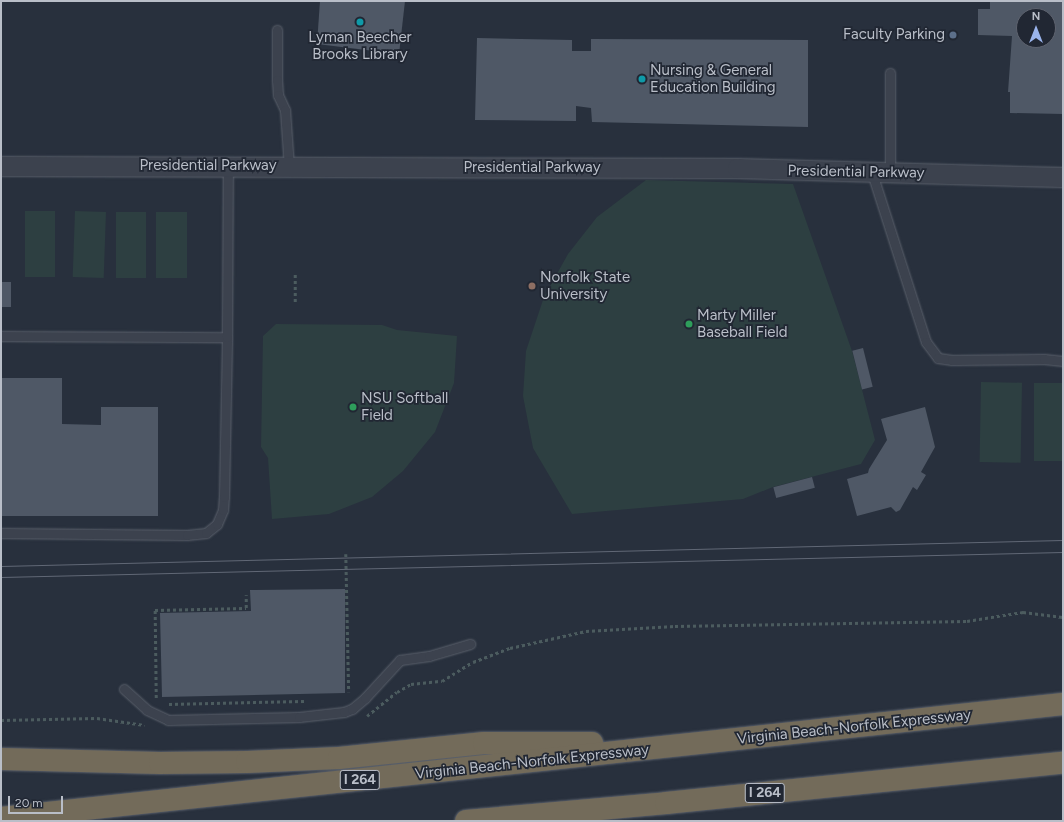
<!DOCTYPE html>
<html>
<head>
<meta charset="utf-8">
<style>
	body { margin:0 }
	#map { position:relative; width:1064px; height:822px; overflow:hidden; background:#28303d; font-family:Figtree,sans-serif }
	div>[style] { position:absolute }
	.green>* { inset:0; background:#2d3f41; transform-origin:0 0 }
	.building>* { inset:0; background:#4f5866; transform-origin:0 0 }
	.path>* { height:2.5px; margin-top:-1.25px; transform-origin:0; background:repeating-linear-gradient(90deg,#4c5c5f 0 3px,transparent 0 6px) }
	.roads { filter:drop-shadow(0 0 1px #5a606b) drop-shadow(0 0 1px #5a606b) }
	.service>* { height:9px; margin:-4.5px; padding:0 4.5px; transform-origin:4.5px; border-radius:4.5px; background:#3c424e }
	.minor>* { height:19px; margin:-9.5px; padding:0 9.5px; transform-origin:9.5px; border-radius:9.5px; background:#3c424e }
	.motorway>* { height:22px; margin:-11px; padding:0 11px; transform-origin:11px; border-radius:11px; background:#736b5a }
	.tram>* { height:1px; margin:-0.5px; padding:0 0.5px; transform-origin:0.5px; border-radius:0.5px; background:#616876 }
	.dots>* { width:11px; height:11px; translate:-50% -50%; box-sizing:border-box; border:2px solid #212733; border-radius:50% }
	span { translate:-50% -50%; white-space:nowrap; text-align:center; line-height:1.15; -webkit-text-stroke:3.5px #212733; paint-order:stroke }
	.shield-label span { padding:1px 3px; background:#212733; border:1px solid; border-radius:3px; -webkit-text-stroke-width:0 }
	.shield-label { font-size:14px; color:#b9bec8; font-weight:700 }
	.poi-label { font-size:15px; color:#b9bec8 }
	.right { translate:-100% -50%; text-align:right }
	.left { translate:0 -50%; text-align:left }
	.street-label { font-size:15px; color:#b9bec8 }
	.frame { position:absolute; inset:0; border:2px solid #b9bec8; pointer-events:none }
	.north { position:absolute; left:1016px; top:8px; width:40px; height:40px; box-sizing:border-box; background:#212733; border:1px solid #5e636f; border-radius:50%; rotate:0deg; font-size:11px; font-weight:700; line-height:16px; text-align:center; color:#b9bec8 }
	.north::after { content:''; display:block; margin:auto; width:14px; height:18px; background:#9ab4ec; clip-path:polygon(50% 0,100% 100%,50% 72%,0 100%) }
	.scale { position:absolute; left:8px; top:796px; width:55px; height:18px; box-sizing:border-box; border:2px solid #b9bec8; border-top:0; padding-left:5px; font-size:12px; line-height:14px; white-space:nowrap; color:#b9bec8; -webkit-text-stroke:3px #212733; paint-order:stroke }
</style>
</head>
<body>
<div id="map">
	<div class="green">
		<div style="clip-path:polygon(646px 180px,793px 184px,852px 351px,875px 440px,861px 464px,773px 487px,743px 499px,572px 514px,533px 448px,523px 396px,526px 351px,544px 297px,568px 254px,597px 217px)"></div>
		<div style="left:25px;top:211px;width:30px;height:66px"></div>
		<div style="left:75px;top:211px;width:31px;height:66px;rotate:2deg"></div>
		<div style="left:116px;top:212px;width:30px;height:66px"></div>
		<div style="left:156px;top:212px;width:31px;height:66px"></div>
		<div style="clip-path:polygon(276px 324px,382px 325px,397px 330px,457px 336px,454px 383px,435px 432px,403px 471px,372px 497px,329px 514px,272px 519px,268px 458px,261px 447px,263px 336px)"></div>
		<div style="left:981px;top:382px;width:41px;height:80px;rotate:1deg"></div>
		<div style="left:1034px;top:383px;width:29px;height:78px"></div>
	</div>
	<div class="building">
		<div style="clip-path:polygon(320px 1px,405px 1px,399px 54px,317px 44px)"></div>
		<div style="clip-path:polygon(evenodd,990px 1px,1063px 1px,1063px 114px,1010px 113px,1010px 92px,1008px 92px,1012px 36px,978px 35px,978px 9px,990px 9px,990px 1px,1024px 16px,1048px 16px,1048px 40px,1024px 40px,1024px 16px)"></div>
		<div style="clip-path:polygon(477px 38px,572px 40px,572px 51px,591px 51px,591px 39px,808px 40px,808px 127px,592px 122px,591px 108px,576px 106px,576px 121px,475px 120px)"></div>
		<div style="left:1px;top:282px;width:10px;height:25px"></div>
		<div style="left:863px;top:348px;width:40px;height:11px;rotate:76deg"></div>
		<div style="clip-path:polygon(1px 378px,62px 378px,62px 424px,101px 425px,101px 407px,158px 407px,158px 516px,1px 516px)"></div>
		<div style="clip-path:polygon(925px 407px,935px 447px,921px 472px,926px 475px,917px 490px,913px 487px,900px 510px,896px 512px,891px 507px,857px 516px,847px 479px,868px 473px,869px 469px,887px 440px,881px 419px)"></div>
		<div style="left:812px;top:477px;width:11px;height:40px;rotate:75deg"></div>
		<div style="clip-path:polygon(345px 589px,345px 693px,162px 697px,160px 613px,251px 611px,250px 590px)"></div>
	</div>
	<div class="path">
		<div style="left:295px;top:302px;width:28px;rotate:-90deg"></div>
		<div style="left:346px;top:554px;width:138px;rotate:88.8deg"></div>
		<div style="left:156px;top:698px;width:88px;rotate:-90.7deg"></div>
		<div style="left:155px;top:610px;width:91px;rotate:-1.3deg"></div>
		<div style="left:246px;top:608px;width:13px;rotate:-90deg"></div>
		<div style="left:169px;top:704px;width:135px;rotate:-1.3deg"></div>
		<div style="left:367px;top:716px;width:38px;rotate:-39deg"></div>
		<div style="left:397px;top:692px;width:16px;rotate:-30deg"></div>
		<div style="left:411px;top:684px;width:31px;rotate:-6deg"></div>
		<div style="left:442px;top:681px;width:36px;rotate:-32deg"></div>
		<div style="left:473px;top:662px;width:40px;rotate:-21deg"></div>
		<div style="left:510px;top:648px;width:78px;rotate:-12.6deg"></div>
		<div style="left:586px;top:631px;width:89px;rotate:-3.2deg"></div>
		<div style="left:675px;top:626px;width:292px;rotate:-1deg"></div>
		<div style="left:967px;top:621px;width:57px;rotate:-9.1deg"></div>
		<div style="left:1023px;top:612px;width:40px;rotate:7.1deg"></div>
		<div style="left:1px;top:720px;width:96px;rotate:-1.2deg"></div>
		<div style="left:97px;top:718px;width:48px;rotate:8.5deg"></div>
	</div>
	<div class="roads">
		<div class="service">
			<div style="left:277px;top:30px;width:50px;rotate:90deg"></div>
			<div style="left:277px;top:80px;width:15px;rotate:86deg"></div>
			<div style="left:278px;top:95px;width:17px;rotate:65deg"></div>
			<div style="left:285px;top:110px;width:57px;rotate:86deg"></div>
			<div style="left:872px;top:173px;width:177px;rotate:72.3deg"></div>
			<div style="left:926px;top:342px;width:20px;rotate:53deg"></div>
			<div style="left:938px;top:358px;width:14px;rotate:8deg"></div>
			<div style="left:952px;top:360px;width:92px;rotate:-0.6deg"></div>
			<div style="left:1044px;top:359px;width:19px;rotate:6deg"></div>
			<div style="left:890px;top:173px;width:100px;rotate:-90deg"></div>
			<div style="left:1px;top:336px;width:226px;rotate:0.3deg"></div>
			<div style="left:1px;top:533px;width:186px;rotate:0.6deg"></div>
			<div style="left:187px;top:535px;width:19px;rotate:-6deg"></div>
			<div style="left:206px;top:533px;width:14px;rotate:-39deg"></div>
			<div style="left:217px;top:524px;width:15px;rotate:-67deg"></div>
			<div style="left:223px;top:510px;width:13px;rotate:-86deg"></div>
			<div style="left:224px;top:497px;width:160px;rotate:-88.9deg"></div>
			<div style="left:227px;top:337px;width:171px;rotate:-89.7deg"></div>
			<div style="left:124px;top:689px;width:31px;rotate:42deg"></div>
			<div style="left:147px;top:710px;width:23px;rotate:25deg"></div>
			<div style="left:168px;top:720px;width:131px;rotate:-1.3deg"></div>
			<div style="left:299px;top:717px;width:45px;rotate:-6.3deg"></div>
			<div style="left:344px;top:712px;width:9px;rotate:-21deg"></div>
			<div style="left:352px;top:709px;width:17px;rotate:-40deg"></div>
			<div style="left:365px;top:698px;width:52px;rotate:-47.4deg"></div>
			<div style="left:400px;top:660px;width:29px;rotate:-8deg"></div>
			<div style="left:429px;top:656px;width:43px;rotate:-16.3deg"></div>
		</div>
		<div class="minor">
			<div style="left:1px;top:166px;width:736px;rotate:0.16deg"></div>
			<div style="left:737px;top:168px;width:326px;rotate:1.6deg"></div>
		</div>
		<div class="motorway">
			<div style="left:1px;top:759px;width:159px;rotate:1.4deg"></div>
			<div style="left:160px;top:763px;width:87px;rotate:-0.7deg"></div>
			<div style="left:247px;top:762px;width:92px;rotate:-2.5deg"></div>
			<div style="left:339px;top:758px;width:146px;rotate:-5.9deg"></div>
			<div style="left:484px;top:743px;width:108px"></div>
			<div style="left:1px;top:818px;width:1068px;rotate:-6.13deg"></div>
			<div style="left:466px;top:821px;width:201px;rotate:-5.1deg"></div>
			<div style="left:666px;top:803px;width:399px;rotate:-5.8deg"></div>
		</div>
	</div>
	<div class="tram">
		<div style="left:1px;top:566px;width:1062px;rotate:-1.4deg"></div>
		<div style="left:1px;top:577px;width:1062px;rotate:-1.35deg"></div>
	</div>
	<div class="dots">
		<div style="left:360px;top:22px;background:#0f9aa8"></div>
		<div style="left:953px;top:35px;background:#5c6f8a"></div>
		<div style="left:642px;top:79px;background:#0f9aa8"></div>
		<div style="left:532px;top:286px;background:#8d6e63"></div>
		<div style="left:689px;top:324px;background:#2e9e5b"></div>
		<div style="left:353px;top:407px;background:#2e9e5b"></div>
	</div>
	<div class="shield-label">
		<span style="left:360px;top:780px">I 264</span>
		<span style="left:765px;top:793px">I 264</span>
	</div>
	<div class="poi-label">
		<span class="right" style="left:945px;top:35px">Faculty Parking</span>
		<span style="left:360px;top:46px">Lyman Beecher<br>Brooks Library</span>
		<span class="left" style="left:650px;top:79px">Nursing &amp; General<br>Education Building</span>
		<span class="left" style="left:540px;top:286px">Norfolk State<br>University</span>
		<span class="left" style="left:697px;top:324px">Marty Miller<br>Baseball Field</span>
		<span class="left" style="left:361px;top:407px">NSU Softball<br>Field</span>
	</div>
	<div class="street-label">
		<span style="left:208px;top:166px">Presidential Parkway</span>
		<span style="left:532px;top:168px">Presidential Parkway</span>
		<span style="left:856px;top:172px;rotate:1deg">Presidential Parkway</span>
		<span style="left:854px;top:727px;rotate:-6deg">Virginia Beach-Norfolk Expressway</span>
		<span style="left:532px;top:762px;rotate:-6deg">Virginia Beach-Norfolk Expressway</span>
	</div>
	<div class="frame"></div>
	<div class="north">N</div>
	<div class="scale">20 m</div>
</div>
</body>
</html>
